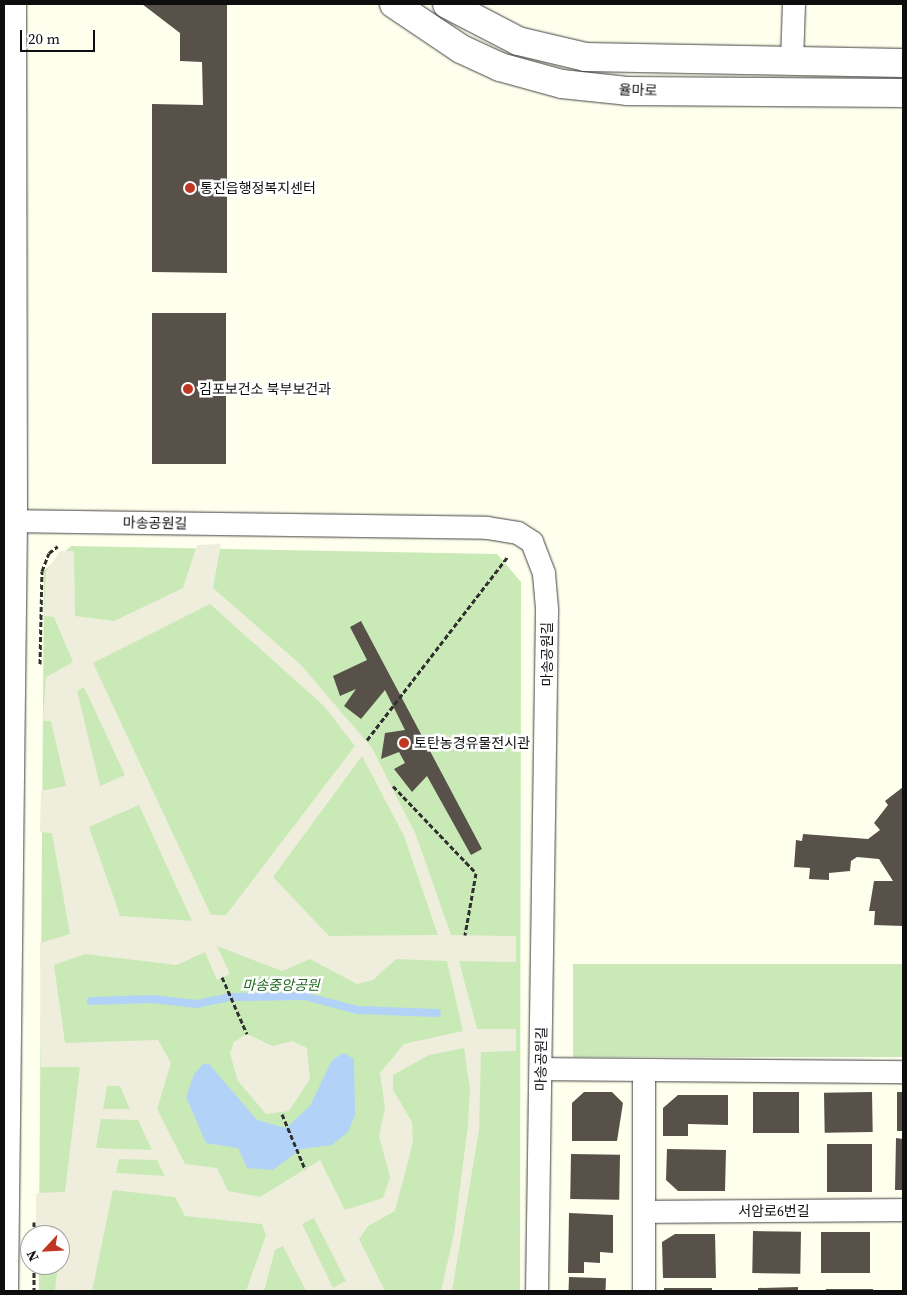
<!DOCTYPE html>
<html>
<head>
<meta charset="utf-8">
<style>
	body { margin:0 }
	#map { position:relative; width:907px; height:1295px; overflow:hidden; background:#ffe; font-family:"Source Serif 4","Noto Sans KR",serif }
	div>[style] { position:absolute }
	.green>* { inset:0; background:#c9eab7; transform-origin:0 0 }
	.plaza>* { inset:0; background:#efeedd }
	.water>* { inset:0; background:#b2d2f8 }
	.stream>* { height:8px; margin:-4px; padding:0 4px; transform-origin:4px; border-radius:4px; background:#b2d2f8 }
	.building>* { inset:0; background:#57514a; transform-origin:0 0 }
	.path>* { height:3px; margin-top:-1.5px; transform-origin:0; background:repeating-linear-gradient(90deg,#303030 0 5px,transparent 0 7.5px) }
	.roads { filter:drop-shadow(0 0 1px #414141) drop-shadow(0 0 1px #414141) }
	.minor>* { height:22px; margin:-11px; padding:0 11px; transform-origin:11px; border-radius:11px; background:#fff }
	.tertiary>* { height:28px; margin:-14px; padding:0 14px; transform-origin:14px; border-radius:14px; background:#fff }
	.dots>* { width:14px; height:14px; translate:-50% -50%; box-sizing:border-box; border:2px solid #fff; border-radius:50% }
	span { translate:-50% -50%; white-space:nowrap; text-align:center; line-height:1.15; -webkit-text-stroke:5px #fff; paint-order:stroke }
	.street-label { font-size:14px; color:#0e0e0e }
	.poi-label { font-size:14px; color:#0e0e0e }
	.left { translate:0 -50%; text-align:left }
	.park-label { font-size:14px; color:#1f671c; font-style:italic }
	.frame { position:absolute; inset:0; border:5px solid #0e0e0e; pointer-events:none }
	.north { position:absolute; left:20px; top:1225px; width:50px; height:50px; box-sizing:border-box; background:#fff; border:1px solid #9f9f9f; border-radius:50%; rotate:245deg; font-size:14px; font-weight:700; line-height:20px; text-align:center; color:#0e0e0e }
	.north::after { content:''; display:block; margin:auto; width:18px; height:22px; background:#c13622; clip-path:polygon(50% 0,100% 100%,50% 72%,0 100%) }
	.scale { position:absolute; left:20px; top:30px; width:75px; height:22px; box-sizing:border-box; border:2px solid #0e0e0e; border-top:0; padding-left:6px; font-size:15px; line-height:18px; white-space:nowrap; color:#0e0e0e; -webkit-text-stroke:4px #fff; paint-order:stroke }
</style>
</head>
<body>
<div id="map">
	<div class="green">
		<div style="clip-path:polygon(71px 546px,497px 554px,521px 582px,520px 1291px,39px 1291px,39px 1265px,60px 1265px,60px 1235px,39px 1235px,44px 571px)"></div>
		<div style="left:573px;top:964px;width:330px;height:93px"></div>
	</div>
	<div class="plaza">
		<div style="clip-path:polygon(evenodd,221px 544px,213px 588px,300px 664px,372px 748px,416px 835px,451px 935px,516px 936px,516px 962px,459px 961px,477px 1029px,516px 1029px,516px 1051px,481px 1052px,479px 1130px,452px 1291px,441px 1291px,454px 1234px,468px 1125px,470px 1089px,464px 1048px,429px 1055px,393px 1075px,393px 1090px,412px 1122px,413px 1142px,395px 1211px,368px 1226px,359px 1239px,385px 1291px,306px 1291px,283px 1246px,275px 1250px,264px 1291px,246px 1291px,266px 1235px,262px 1224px,185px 1216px,175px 1197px,113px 1190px,92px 1291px,55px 1291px,61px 1231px,36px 1229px,36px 1193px,65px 1192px,80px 1067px,41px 1067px,40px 943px,70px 934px,52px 833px,40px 832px,41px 791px,66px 786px,51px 721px,43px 721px,46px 677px,73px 662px,54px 617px,44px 616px,46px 572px,60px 551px,74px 551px,75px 616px,114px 621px,183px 588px,197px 545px,221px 544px,210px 604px,324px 706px,355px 746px,226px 915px,211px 915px,93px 663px,210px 604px,221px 544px,84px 687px,125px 775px,100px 786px,77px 691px,84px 687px,221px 544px,362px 756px,404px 836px,438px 935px,329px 936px,273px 877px,362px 756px,221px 544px,139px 805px,192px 921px,120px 916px,89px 827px,139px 805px,221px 544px,217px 946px,282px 971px,310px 959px,357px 984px,373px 980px,396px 959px,447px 961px,463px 1031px,404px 1044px,380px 1073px,385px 1108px,379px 1136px,390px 1177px,383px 1198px,345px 1210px,320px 1160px,260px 1197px,228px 1191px,217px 1168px,185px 1164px,157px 1109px,171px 1063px,158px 1040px,65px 1043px,54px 965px,85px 954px,177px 965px,205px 952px,217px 980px,230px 974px,217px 946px,221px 544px,107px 1086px,120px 1086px,130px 1109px,103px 1109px,107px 1086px,221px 544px,101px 1119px,138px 1120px,152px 1150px,96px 1148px,101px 1119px,221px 544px,119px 1159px,157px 1160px,165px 1176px,116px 1173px,119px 1159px,221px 544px,314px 1218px,346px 1281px,333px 1288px,302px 1224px,314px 1218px)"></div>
		<div style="clip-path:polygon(247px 1034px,273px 1046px,292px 1041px,307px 1048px,310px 1079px,289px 1111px,266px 1114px,238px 1081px,230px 1053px,234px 1042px)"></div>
	</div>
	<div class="water">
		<div style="clip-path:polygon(344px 1053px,354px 1059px,355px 1115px,348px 1132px,332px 1145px,301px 1149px,273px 1170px,247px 1168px,238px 1148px,206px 1143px,186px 1097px,194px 1074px,203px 1064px,209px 1064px,257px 1120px,286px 1128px,310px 1106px,332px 1060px)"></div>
	</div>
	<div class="stream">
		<div style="left:91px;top:1001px;width:61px;rotate:-1.9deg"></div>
		<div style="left:152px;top:999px;width:45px;rotate:6.3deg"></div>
		<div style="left:197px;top:1004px;width:34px;rotate:-12deg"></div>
		<div style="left:230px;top:997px;width:74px;rotate:-0.8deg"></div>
		<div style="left:304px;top:996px;width:56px;rotate:14.5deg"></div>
		<div style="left:358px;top:1010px;width:79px;rotate:2.2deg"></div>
	</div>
	<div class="building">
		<div style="clip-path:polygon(142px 4px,227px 4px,227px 273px,152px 272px,152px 104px,203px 105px,202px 62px,180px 61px,180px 33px)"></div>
		<div style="left:152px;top:313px;width:74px;height:151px"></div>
		<div style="clip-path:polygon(361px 621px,482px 849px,471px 855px,427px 776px,412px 792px,394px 769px,405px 763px,399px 752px,381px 759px,385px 733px,405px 730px,385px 690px,361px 719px,344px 706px,356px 689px,340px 696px,333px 676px,367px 660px,350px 627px)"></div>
		<div style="clip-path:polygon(903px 787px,903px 926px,874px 925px,875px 911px,869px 911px,874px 881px,893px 881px,879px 859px,857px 857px,851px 861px,850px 871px,829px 873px,829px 880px,809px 879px,810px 868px,794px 867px,796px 840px,802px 841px,803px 834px,868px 839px,880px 830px,874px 823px,888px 805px,885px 801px)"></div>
		<div style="clip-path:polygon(584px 1092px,612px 1092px,623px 1103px,617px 1141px,572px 1141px,572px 1103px)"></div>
		<div style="left:799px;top:1092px;width:41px;height:46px;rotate:90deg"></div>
		<div style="left:872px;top:1092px;width:40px;height:48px;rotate:89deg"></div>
		<div style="left:897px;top:1092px;width:6px;height:39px"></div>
		<div style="clip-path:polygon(678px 1095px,728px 1095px,728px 1125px,688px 1124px,688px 1136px,663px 1136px,663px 1108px)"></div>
		<div style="clip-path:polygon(896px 1138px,903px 1139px,903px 1190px,895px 1190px)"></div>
		<div style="left:827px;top:1144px;width:45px;height:48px"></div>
		<div style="clip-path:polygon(667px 1149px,726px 1150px,725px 1191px,678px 1191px,666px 1180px)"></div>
		<div style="left:571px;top:1154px;width:49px;height:45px;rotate:1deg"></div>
		<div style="clip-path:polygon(569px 1213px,613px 1215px,613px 1253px,600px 1252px,600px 1263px,584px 1262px,584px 1273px,568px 1273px)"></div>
		<div style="left:753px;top:1231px;width:48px;height:42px;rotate:1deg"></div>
		<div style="left:870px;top:1232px;width:41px;height:49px;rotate:90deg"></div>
		<div style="clip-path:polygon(675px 1234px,715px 1234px,716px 1278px,663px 1278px,662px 1242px)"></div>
		<div style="left:569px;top:1277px;width:37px;height:14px;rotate:2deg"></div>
		<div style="clip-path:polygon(798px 1287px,798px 1291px,758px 1291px,758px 1288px)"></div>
		<div style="left:664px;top:1288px;width:48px;height:3px"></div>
		<div style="left:826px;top:1289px;width:47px;height:2px"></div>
	</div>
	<div class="path">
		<div style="left:40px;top:664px;width:93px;rotate:-88.8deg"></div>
		<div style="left:42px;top:571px;width:19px;rotate:-69deg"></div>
		<div style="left:49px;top:553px;width:11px;rotate:-38deg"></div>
		<div style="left:367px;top:740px;width:232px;rotate:-52.5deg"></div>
		<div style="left:393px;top:786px;width:120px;rotate:46.3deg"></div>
		<div style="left:476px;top:873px;width:63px;rotate:100.1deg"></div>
		<div style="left:222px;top:977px;width:62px;rotate:66.3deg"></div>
		<div style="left:282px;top:1114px;width:60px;rotate:67.3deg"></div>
		<div style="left:34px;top:1222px;width:13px;rotate:90deg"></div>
		<div style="left:34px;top:1265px;width:26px;rotate:90deg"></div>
	</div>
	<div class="roads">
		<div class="minor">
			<div style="left:792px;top:61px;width:57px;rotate:-88deg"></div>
			<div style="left:4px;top:521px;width:483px;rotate:0.8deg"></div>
			<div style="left:487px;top:528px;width:31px;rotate:9deg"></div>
			<div style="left:518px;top:533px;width:17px;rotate:33deg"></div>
			<div style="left:532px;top:542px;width:34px;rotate:69deg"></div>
			<div style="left:544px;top:574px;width:37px;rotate:85deg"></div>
			<div style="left:547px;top:611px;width:680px;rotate:90.84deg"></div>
			<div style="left:541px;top:1069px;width:362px;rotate:0.5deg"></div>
			<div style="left:644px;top:1072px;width:219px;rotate:90deg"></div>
			<div style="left:644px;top:1212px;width:259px;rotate:-0.4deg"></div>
		</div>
		<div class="tertiary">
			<div style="left:394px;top:4px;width:81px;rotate:33.9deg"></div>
			<div style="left:461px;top:49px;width:43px;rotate:24.8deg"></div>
			<div style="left:500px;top:67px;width:64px;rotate:15.3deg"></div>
			<div style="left:562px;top:84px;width:65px;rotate:6.1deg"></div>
			<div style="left:627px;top:91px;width:276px;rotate:0.4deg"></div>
			<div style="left:447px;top:4px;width:80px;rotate:27.5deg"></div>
			<div style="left:518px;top:41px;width:69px;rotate:13.4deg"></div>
			<div style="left:585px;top:57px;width:318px;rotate:1.1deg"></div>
			<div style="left:4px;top:1291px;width:770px;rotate:-89.33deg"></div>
			<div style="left:13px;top:521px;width:517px;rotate:-90.11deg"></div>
		</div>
	</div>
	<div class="dots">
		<div style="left:190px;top:188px;background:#c13622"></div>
		<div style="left:188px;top:389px;background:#c13622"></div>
		<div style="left:404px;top:743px;background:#c13622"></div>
	</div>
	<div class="street-label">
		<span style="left:638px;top:90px;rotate:2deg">율마로</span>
		<span style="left:155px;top:523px;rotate:1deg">마송공원길</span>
		<span style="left:547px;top:654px;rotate:-90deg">마송공원길</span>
		<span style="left:541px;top:1059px;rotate:-89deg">마송공원길</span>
		<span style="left:774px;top:1211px">서암로6번길</span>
	</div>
	<div class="poi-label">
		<span class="left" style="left:200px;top:188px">통진읍행정복지센터</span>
		<span class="left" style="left:199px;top:389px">김포보건소 북부보건과</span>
		<span class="left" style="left:414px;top:743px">토탄농경유물전시관</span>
	</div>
	<div class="park-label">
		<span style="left:281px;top:985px">마송중앙공원</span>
	</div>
	<div class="frame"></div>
	<div class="north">N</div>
	<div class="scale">20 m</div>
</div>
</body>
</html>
